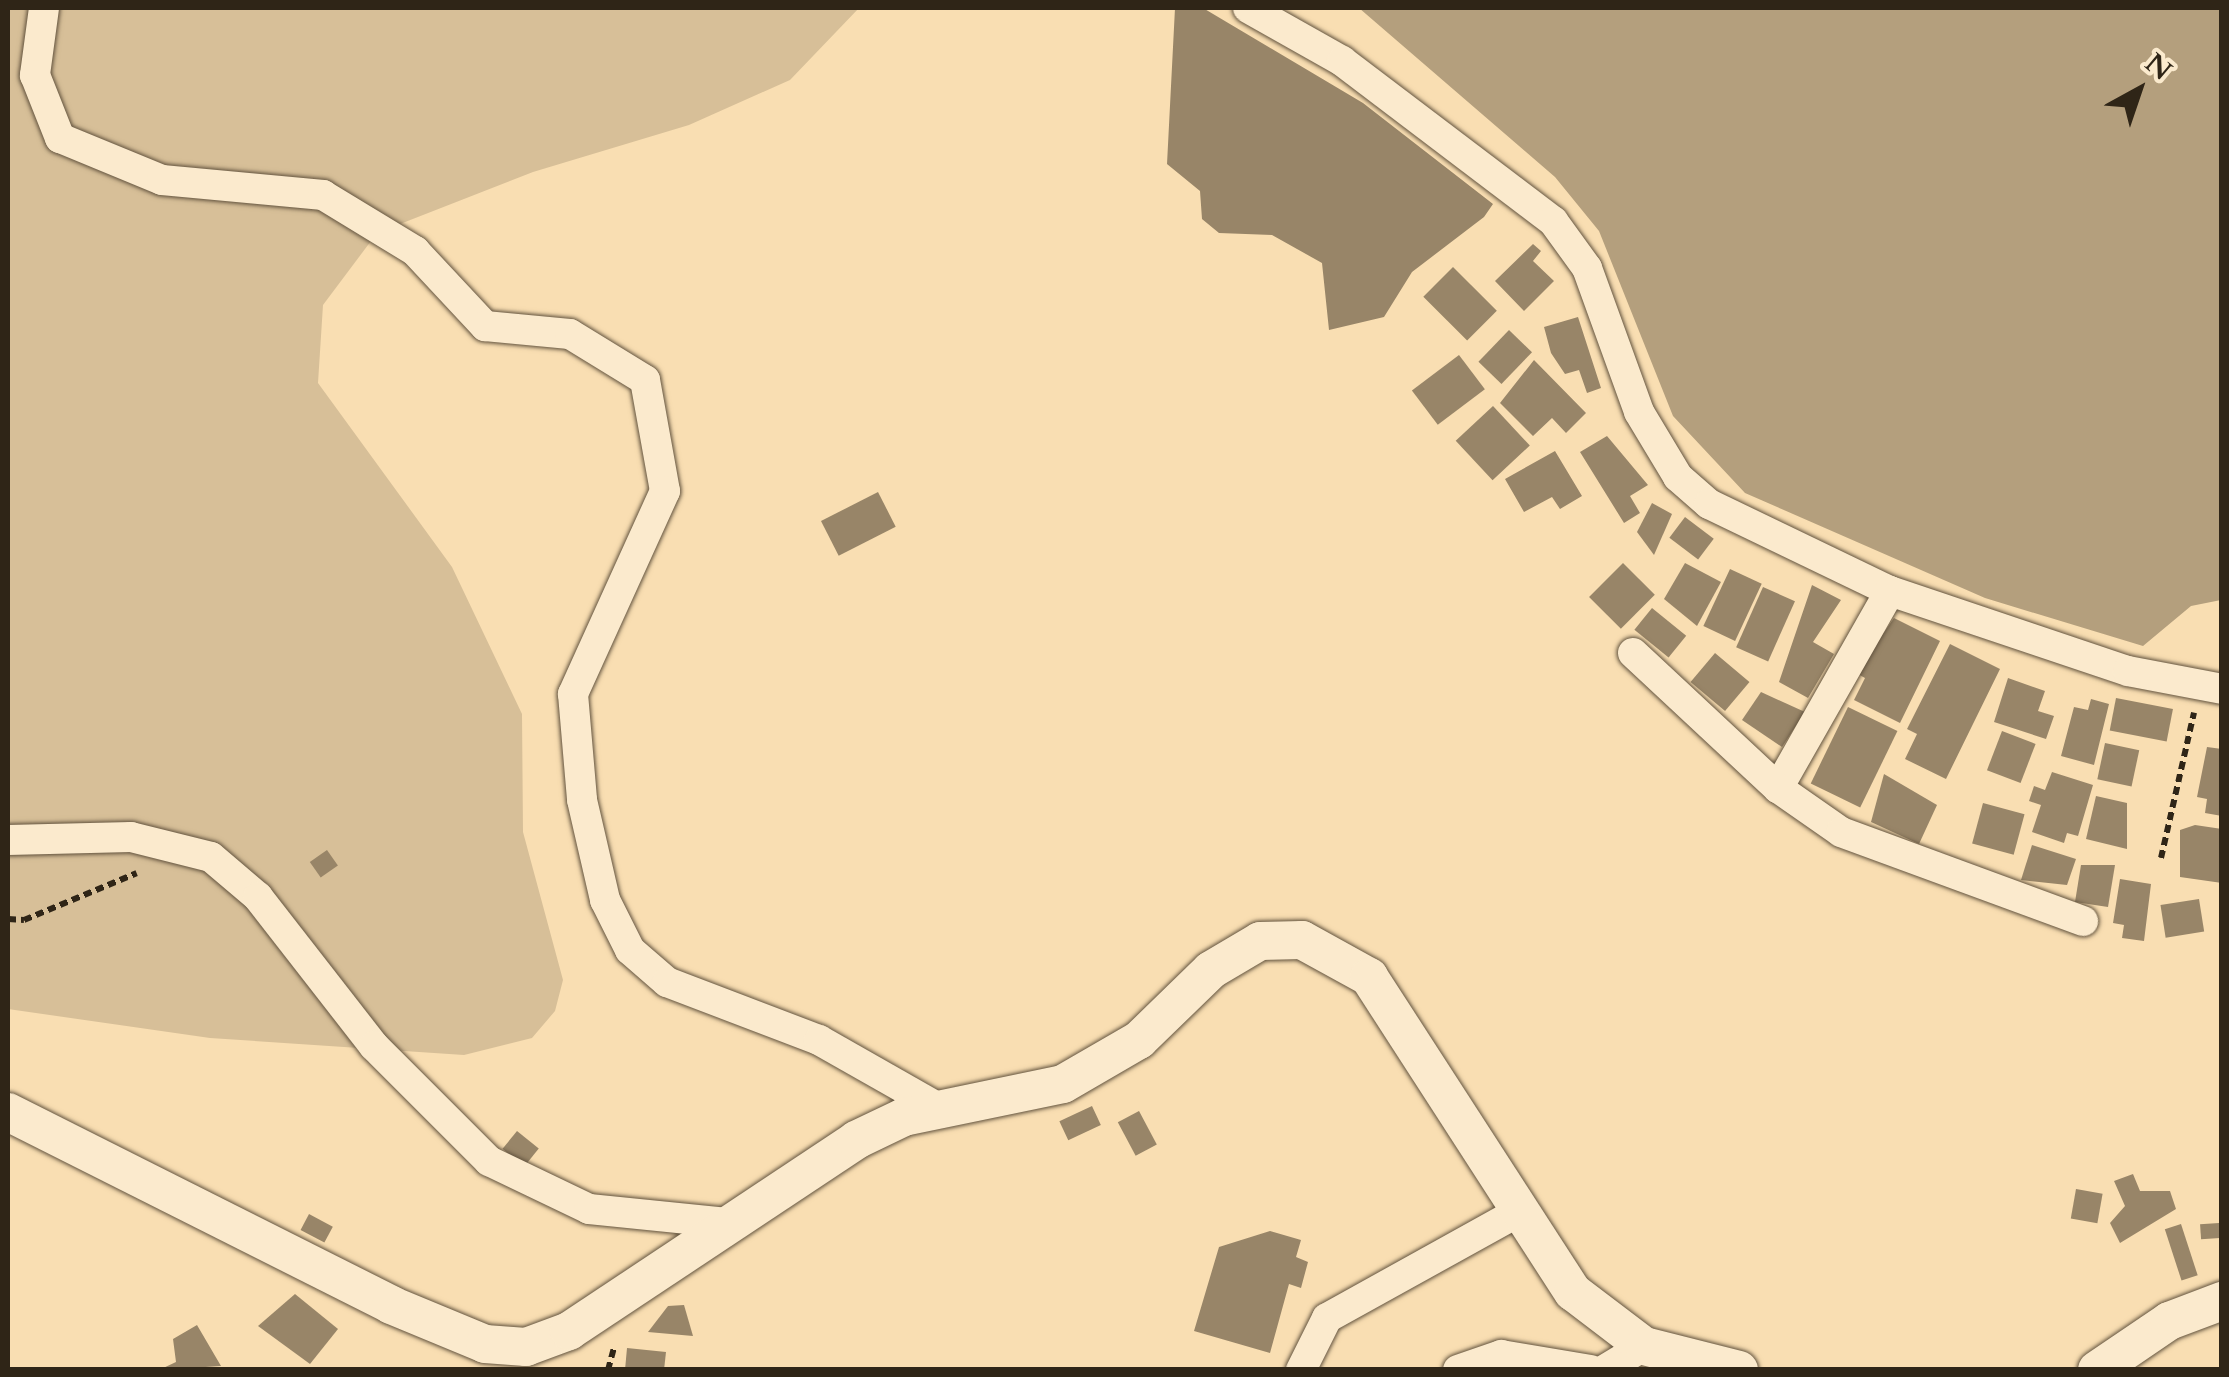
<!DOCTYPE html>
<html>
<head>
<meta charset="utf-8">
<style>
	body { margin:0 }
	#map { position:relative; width:2229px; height:1377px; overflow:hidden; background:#f9deb2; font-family:Cardo,serif }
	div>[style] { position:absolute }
	.green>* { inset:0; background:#d7bf98 }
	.water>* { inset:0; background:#b49f7d }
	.building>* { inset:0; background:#988568; transform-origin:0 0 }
	.path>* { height:6px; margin-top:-3px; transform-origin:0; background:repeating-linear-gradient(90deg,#2f2517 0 8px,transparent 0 13px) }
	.roads { filter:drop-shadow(0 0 2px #62533e) drop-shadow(0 0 2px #62533e) }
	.minor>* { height:30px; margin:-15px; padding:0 15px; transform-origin:15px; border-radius:15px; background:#fbeacd }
	.tertiary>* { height:38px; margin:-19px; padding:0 19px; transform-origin:19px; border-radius:19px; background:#fbeacd }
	span { translate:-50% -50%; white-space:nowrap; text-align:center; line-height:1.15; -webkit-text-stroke:9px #fbeacd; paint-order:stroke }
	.frame { position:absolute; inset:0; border:10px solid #2f2517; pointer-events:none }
	.north { position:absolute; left:2089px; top:40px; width:100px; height:100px; -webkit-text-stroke:8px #fbeacd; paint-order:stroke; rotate:40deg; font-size:28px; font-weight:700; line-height:40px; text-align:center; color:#2f2517 }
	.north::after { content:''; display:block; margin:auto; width:35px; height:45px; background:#2f2517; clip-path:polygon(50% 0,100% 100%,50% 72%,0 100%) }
</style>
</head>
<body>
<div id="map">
	<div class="green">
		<div style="clip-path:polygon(8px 8px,859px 8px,790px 80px,689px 125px,533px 172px,377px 233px,323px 305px,318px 383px,452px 567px,522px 714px,523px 832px,563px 980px,555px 1011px,532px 1038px,464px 1055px,210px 1038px,8px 1009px)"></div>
	</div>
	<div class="water">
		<div style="clip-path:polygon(1359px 8px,2221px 8px,2221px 600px,2191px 606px,2143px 646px,1985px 598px,1745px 493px,1673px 416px,1599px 231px,1555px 177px)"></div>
	</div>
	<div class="building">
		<div style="clip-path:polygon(1175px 8px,1203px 8px,1363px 103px,1493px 204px,1484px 217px,1412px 272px,1384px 317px,1329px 330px,1322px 263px,1272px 235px,1219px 233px,1202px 219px,1200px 191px,1167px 164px)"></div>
		<div style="clip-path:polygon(1533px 244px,1541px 251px,1533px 261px,1554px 281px,1524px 311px,1495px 281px)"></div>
		<div style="left:1453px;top:267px;width:62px;height:42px;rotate:45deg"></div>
		<div style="clip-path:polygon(1578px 317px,1601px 388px,1587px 393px,1579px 370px,1565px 374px,1551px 353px,1544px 327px)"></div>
		<div style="left:1509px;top:330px;width:32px;height:44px;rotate:44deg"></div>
		<div style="left:1459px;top:355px;width:43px;height:59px;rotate:53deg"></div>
		<div style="clip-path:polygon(1534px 360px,1586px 413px,1566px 433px,1552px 418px,1533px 436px,1500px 403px)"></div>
		<div style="left:1493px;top:406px;width:54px;height:51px;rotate:47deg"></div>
		<div style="clip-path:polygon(1607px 436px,1648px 485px,1630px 496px,1640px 513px,1624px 523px,1580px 452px)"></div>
		<div style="clip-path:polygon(1555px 451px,1582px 496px,1560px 509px,1552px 497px,1524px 512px,1505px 479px)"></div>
		<div style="left:878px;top:492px;width:39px;height:64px;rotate:63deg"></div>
		<div style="clip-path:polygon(1652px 503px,1672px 514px,1654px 555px,1637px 532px)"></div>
		<div style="left:1685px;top:517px;width:36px;height:26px;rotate:37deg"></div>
		<div style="left:1623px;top:563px;width:45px;height:48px;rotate:45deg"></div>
		<div style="clip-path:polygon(1685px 563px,1721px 582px,1697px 626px,1664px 599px)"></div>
		<div style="left:1730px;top:569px;width:35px;height:63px;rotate:25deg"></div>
		<div style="clip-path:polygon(1812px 585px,1841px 600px,1813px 642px,1834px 654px,1808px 698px,1779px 682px)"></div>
		<div style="left:1763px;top:587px;width:35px;height:66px;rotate:24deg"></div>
		<div style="left:1652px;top:608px;width:44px;height:28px;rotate:39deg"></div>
		<div style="clip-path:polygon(1894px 618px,1940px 641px,1900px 723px,1854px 700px,1865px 678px,1856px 673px)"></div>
		<div style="clip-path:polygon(1950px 644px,2000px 669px,1946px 779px,1905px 759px,1917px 734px,1907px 729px)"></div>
		<div style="left:1715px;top:653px;width:45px;height:38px;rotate:40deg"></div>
		<div style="clip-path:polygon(2008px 678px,2045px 691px,2038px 711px,2054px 716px,2046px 739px,1994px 722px)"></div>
		<div style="clip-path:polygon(1761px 692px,1805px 712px,1782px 747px,1742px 720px)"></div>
		<div style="left:2116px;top:698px;width:58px;height:33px;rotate:11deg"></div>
		<div style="clip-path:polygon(2091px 699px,2109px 704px,2094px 765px,2061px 756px,2074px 707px,2088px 710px)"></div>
		<div style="left:1848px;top:707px;width:55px;height:85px;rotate:26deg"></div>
		<div style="left:2002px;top:731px;width:36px;height:42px;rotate:21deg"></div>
		<div style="left:2105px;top:743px;width:35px;height:37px;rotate:12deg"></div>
		<div style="clip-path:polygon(2207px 747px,2222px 749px,2222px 816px,2205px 813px,2207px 799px,2197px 797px)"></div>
		<div style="clip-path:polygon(2052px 772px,2093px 785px,2078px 836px,2067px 833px,2064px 843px,2032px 832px,2041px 805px,2029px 801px,2034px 786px,2045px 790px)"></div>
		<div style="clip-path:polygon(1884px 774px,1937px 805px,1919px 844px,1871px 822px)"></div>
		<div style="clip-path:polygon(2096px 796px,2127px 803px,2127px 849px,2086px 839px)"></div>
		<div style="left:1983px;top:803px;width:43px;height:42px;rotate:15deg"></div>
		<div style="clip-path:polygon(2195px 825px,2222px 829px,2222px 883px,2180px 877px,2180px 830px)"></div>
		<div style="clip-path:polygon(2032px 845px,2076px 859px,2067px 885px,2021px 880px)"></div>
		<div style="left:327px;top:850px;width:19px;height:21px;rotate:55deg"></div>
		<div style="clip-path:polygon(2081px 865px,2115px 865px,2108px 907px,2075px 902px)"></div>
		<div style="clip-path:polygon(2120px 879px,2151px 884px,2144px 941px,2122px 938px,2124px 925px,2113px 923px)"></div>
		<div style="left:2199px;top:899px;width:33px;height:39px;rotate:81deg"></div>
		<div style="left:1092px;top:1106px;width:21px;height:36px;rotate:65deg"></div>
		<div style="left:1139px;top:1111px;width:38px;height:24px;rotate:62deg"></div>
		<div style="left:517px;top:1131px;width:28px;height:23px;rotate:39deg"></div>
		<div style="clip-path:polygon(2133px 1174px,2140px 1191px,2170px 1191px,2176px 1209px,2120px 1243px,2110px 1223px,2125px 1206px,2114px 1181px)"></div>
		<div style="left:2076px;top:1189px;width:27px;height:30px;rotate:10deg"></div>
		<div style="left:309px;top:1214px;width:27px;height:18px;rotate:28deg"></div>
		<div style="left:2219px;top:1223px;width:15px;height:19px;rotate:86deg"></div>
		<div style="left:2181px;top:1224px;width:54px;height:17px;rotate:72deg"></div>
		<div style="clip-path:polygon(1270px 1231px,1301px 1240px,1296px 1257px,1308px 1262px,1301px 1288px,1289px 1284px,1270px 1353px,1194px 1331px,1219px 1247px)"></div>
		<div style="clip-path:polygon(295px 1294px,338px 1329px,310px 1364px,258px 1326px)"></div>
		<div style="clip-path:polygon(684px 1305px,693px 1336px,648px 1332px,668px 1306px)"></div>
		<div style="clip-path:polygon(197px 1325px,221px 1366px,159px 1370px,176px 1362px,173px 1339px)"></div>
		<div style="clip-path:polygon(627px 1348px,666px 1352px,664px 1370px,625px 1370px)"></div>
	</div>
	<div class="path">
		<div style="left:2161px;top:858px;width:149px;rotate:-77.2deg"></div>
		<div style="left:8px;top:919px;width:16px;rotate:4deg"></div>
		<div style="left:24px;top:920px;width:122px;rotate:-22.6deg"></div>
		<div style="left:608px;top:1370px;width:23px;rotate:-75deg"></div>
	</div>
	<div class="roads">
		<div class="minor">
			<div style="left:44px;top:8px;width:68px;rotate:97.7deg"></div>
			<div style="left:35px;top:75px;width:68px;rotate:68.4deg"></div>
			<div style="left:60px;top:138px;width:110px;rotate:22.4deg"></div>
			<div style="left:162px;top:180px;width:162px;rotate:5.3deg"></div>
			<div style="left:323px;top:195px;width:108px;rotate:31.3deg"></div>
			<div style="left:415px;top:251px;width:103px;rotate:47deg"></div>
			<div style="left:485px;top:326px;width:85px;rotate:5.4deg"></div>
			<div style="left:570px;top:334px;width:88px;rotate:31.5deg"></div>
			<div style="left:645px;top:380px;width:113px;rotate:79.8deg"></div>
			<div style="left:665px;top:491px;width:223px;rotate:114.4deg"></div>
			<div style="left:573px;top:694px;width:106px;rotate:85.1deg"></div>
			<div style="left:582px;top:800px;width:103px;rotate:77deg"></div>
			<div style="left:605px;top:900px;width:56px;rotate:63.4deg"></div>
			<div style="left:630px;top:950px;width:49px;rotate:40.9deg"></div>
			<div style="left:667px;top:982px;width:163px;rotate:20.9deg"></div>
			<div style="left:819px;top:1040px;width:142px;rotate:29.6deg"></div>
			<div style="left:1248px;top:8px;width:108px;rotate:29.4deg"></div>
			<div style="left:1342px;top:61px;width:265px;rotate:37.2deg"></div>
			<div style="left:1553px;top:221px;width:58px;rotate:54.1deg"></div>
			<div style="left:1587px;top:268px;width:153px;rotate:70.1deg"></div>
			<div style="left:1639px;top:412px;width:76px;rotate:59deg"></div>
			<div style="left:1678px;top:477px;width:41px;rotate:41.1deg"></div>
			<div style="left:1709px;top:504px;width:201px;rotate:25.7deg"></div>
			<div style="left:1890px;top:591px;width:251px;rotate:18.6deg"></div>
			<div style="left:2128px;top:671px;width:96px;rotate:10.8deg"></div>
			<div style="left:1890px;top:591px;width:227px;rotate:119.6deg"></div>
			<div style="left:1778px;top:788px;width:77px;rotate:34.9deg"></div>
			<div style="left:1841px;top:832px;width:258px;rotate:20.2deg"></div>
			<div style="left:1633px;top:653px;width:198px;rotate:43deg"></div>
			<div style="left:8px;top:840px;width:123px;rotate:-1.4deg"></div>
			<div style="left:131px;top:837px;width:82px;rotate:14deg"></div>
			<div style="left:211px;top:857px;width:62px;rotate:40.4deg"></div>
			<div style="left:258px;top:897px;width:189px;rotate:52.1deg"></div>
			<div style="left:374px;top:1046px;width:163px;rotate:45deg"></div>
			<div style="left:489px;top:1161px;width:111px;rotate:25.6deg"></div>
			<div style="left:589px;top:1209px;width:139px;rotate:5.8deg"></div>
			<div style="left:1301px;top:1370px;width:58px;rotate:-63.4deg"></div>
			<div style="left:1327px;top:1318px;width:221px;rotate:-29deg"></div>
			<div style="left:1458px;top:1370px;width:46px;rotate:-19.2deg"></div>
			<div style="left:1501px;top:1355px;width:91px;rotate:9.5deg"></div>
			<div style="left:1604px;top:1370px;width:47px;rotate:-31deg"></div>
		</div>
		<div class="tertiary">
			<div style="left:8px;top:1112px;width:429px;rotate:26.7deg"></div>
			<div style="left:391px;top:1305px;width:102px;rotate:22.5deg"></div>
			<div style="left:485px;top:1344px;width:41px;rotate:4.2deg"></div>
			<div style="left:526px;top:1347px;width:46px;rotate:-20.4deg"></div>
			<div style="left:569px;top:1331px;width:345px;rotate:-33.6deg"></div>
			<div style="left:856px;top:1140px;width:53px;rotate:-25.6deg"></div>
			<div style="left:904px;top:1117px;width:162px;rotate:-11.7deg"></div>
			<div style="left:1063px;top:1084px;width:88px;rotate:-30.1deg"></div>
			<div style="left:1139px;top:1040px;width:100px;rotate:-44.2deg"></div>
			<div style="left:1211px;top:970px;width:57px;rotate:-30.6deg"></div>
			<div style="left:1260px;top:941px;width:42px;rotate:-1.4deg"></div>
			<div style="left:1302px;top:940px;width:77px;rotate:28.9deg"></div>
			<div style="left:1369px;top:977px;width:375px;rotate:57.1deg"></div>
			<div style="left:1573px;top:1292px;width:89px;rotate:37.3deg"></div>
			<div style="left:1644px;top:1346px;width:98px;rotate:14.2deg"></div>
			<div style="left:2097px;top:1370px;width:87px;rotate:-34.2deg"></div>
			<div style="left:2169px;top:1321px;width:57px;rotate:-20.7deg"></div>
		</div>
	</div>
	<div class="frame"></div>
	<div class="north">N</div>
</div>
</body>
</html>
